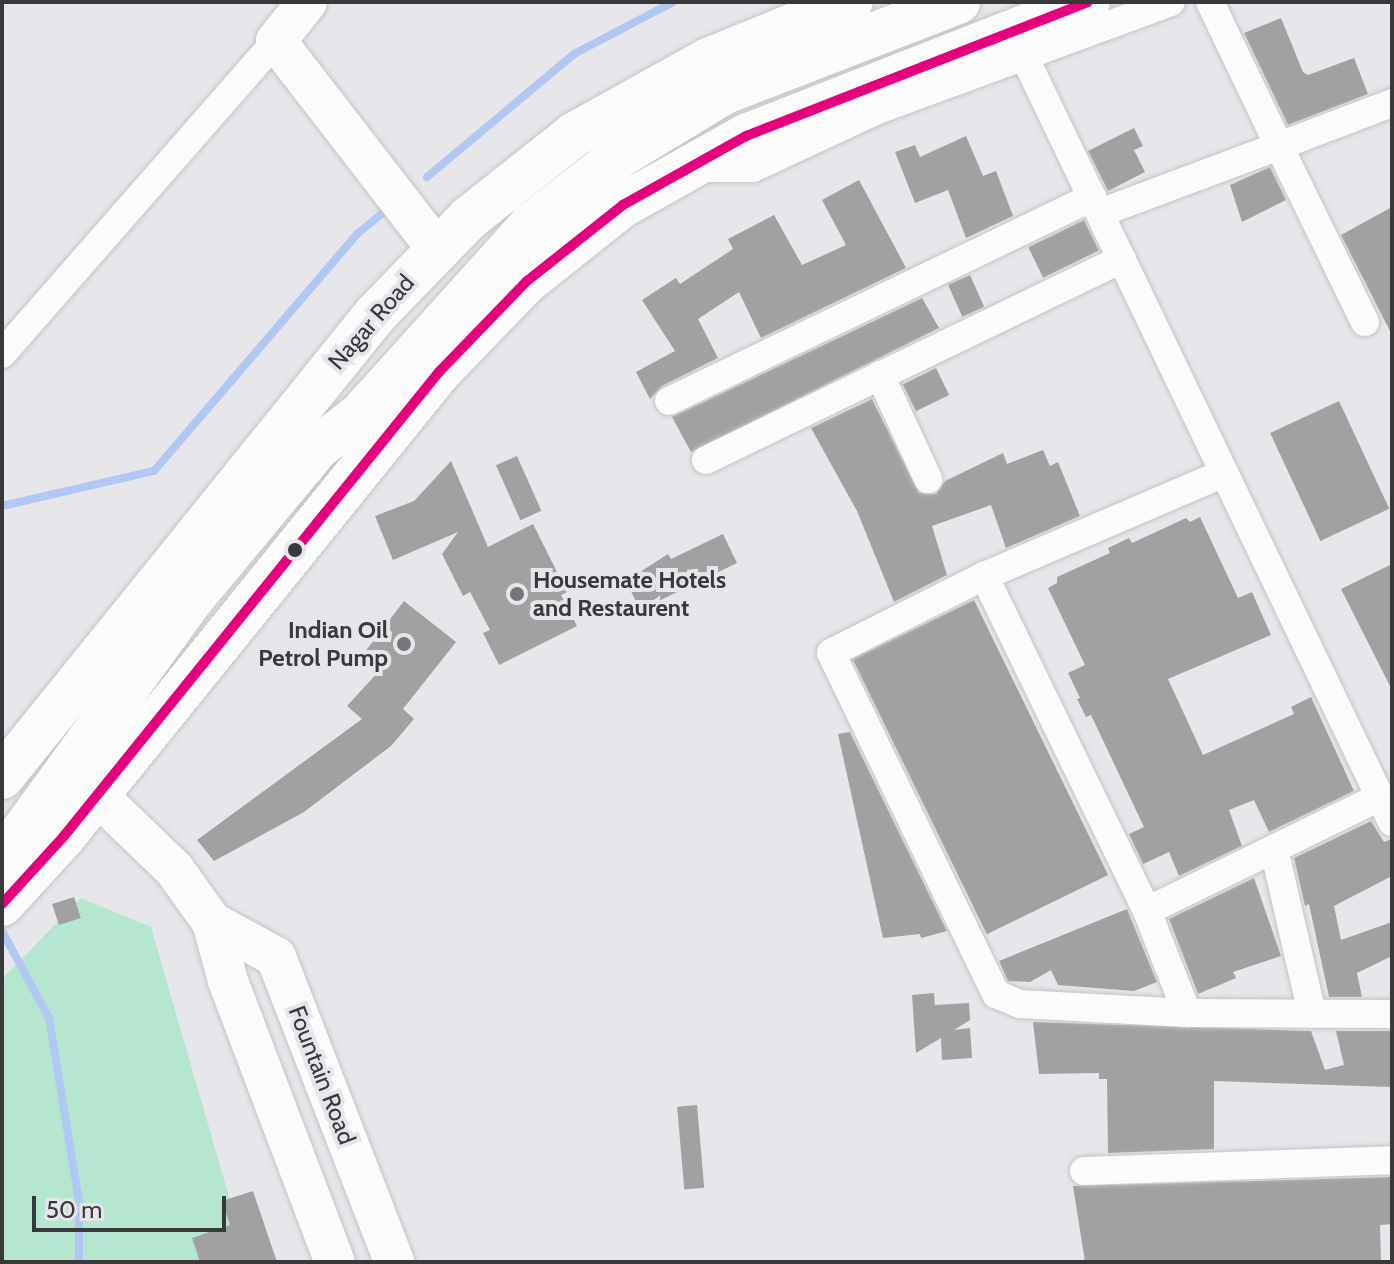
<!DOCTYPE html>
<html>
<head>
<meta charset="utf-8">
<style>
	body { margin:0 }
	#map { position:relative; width:1394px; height:1264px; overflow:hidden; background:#e7e6ea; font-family:Cabin,sans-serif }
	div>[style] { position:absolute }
	.green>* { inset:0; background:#b5e7d0 }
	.stream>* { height:8px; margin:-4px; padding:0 4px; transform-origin:4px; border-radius:4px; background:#b2c8f4 }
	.building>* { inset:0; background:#a2a1a2; transform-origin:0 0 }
	.roads { filter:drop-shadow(0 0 2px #c4c4c6) drop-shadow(0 0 2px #c4c4c6) }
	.street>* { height:28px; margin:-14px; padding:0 14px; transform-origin:14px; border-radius:14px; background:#fbfbfc }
	.secondary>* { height:40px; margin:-20px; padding:0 20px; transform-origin:20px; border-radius:20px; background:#fbfbfc }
	.highway>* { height:44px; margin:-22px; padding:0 22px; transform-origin:22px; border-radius:22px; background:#fbfbfc }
	.bus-1>* { height:10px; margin:-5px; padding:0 5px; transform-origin:5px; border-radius:5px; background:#e5007d }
	.dots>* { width:22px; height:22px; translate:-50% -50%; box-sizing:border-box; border:4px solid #e6e5eb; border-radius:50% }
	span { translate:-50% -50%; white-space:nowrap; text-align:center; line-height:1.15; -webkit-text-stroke:8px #e6e5eb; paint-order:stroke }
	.street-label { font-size:24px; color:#39383b }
	.poi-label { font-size:24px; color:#39383b; font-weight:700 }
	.left { translate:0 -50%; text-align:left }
	.right { translate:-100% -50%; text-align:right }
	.frame { position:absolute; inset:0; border:4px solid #39383b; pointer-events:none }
	.scale { position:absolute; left:32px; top:1196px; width:194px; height:36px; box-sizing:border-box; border:4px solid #39383b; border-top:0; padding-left:10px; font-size:24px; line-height:28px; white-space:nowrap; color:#39383b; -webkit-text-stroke:6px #e6e5eb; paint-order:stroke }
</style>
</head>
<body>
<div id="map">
	<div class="green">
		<div style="clip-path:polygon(81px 898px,151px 927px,238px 1228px,254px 1262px,2px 1262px,2px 979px)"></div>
	</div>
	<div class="stream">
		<div style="left:427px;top:177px;width:192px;rotate:-39.9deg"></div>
		<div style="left:574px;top:54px;width:112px;rotate:-27.7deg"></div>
		<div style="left:2px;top:506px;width:156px;rotate:-13deg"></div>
		<div style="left:154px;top:471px;width:312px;rotate:-49.4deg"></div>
		<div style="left:357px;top:234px;width:43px;rotate:-39.3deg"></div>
		<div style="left:2px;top:931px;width:99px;rotate:61.6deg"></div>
		<div style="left:49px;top:1018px;width:185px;rotate:80.7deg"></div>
		<div style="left:79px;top:1201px;width:61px;rotate:90deg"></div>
	</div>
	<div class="building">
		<div style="clip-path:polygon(1281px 18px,1303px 72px,1308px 75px,1354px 58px,1368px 94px,1288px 125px,1244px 33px)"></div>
		<div style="clip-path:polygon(1134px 128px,1143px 146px,1134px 150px,1145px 172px,1108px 191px,1088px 151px)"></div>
		<div style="clip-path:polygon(966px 136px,983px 176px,996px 171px,1013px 216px,966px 238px,948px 190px,915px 203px,895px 152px,915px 145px,920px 157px)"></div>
		<div style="clip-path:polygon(1270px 167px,1286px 200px,1242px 222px,1230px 185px)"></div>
		<div style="clip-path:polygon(859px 180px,906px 268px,761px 338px,739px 292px,698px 319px,718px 358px,662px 386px,650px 399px,636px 372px,675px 351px,642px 300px,676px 278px,680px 284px,733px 249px,728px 239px,774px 215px,802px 265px,846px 245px,822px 200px)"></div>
		<div style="clip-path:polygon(1392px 207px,1392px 335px,1341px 235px)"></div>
		<div style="left:1084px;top:220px;width:34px;height:62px;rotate:64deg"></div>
		<div style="left:970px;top:275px;width:35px;height:24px;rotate:66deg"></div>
		<div style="clip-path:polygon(922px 298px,939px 328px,691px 452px,672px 417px)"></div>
		<div style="left:936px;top:368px;width:30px;height:37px;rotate:64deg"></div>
		<div style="clip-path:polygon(872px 399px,919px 493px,936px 494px,945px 481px,1003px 453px,1007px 464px,1043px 450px,1050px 466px,1058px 462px,1080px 516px,1006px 548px,991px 505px,932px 526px,947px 575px,894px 602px,857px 511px,811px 428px)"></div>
		<div style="left:1339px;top:401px;width:119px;height:76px;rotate:65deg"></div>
		<div style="left:517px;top:456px;width:60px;height:23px;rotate:66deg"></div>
		<div style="clip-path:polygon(451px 461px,488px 547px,533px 524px,567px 592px,561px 595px,577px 626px,499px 665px,483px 633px,490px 630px,470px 592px,463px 596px,442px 554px,458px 532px,393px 560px,375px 516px,414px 501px)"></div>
		<div style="clip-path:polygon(1200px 517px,1238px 598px,1252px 592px,1271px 635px,1168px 679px,1203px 755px,1294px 714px,1291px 707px,1311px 697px,1354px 791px,1269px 832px,1254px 800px,1229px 810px,1242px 846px,1179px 876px,1169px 852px,1143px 864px,1129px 834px,1144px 827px,1091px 715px,1086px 717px,1077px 699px,1080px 698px,1068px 673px,1085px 665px,1048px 588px,1057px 583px,1057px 577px,1110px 553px,1108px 548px,1129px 538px,1132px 543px,1186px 518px,1190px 522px)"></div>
		<div style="clip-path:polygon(723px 534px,737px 563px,640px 610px,626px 581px,668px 554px,671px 559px)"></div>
		<div style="clip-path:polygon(1392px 564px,1392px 690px,1341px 589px)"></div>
		<div style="left:974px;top:600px;width:306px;height:135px;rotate:64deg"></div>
		<div style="clip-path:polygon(404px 601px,456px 642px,403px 709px,414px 719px,391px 746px,304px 812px,214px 861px,197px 840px,362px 719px,347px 706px,379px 671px,361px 657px)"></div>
		<div style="clip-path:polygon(850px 732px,947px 931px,921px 938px,920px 934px,883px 938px,838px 734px)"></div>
		<div style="clip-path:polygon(1371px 821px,1384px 842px,1392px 839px,1392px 876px,1334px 906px,1341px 940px,1392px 922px,1392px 956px,1357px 973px,1362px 997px,1329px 997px,1309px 904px,1305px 906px,1294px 858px)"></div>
		<div style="clip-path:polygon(1254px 878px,1281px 956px,1233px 972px,1236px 978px,1198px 994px,1169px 919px)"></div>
		<div style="left:74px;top:897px;width:22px;height:23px;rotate:72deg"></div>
		<div style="clip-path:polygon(1127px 909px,1157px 982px,1134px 991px,1058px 985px,1051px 970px,1030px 982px,1008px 981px,999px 961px)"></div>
		<div style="clip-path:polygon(934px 993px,935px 1005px,969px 1003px,970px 1020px,954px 1030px,970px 1028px,972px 1058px,942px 1060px,941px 1038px,916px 1053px,912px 995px)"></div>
		<div style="clip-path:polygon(1033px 1022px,1311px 1031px,1325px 1070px,1344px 1065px,1336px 1031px,1392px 1031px,1392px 1087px,1214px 1081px,1214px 1149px,1108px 1153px,1107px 1079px,1099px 1079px,1099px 1073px,1039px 1074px)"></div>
		<div style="left:697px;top:1105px;width:83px;height:20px;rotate:85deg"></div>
		<div style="clip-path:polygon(1392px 1177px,1392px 1224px,1380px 1225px,1381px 1262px,1085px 1262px,1073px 1186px)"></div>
		<div style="clip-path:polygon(253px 1191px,277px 1262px,200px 1262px,192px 1238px,230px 1225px,222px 1201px)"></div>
	</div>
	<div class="roads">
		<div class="street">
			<div style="left:1210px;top:2px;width:160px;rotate:64.4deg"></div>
			<div style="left:1279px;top:146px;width:121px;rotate:-20.8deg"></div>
			<div style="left:1023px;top:54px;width:852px;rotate:64.34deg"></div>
			<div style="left:696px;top:168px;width:57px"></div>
			<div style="left:753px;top:168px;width:135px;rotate:-25deg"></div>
			<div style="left:875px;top:111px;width:315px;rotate:-20.2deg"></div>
			<div style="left:1100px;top:213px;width:191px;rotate:-20.5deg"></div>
			<div style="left:1279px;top:146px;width:196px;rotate:64deg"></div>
			<div style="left:2px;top:354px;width:416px;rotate:-48.8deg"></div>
			<div style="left:880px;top:375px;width:115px;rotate:65.2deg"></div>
			<div style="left:669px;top:401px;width:470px;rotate:-25.7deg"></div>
			<div style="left:706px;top:460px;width:462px;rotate:-25.8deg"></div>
			<div style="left:984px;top:576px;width:261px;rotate:-23.2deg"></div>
			<div style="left:1274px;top:849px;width:169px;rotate:77deg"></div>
			<div style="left:1147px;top:911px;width:259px;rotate:-26.1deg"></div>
			<div style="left:1187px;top:1013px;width:110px;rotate:-111.4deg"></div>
			<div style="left:1147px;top:911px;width:373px;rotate:-115.9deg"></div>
			<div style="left:984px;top:576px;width:171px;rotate:153.3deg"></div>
			<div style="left:831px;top:653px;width:379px;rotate:64.2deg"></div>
			<div style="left:996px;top:994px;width:26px;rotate:23deg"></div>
			<div style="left:1020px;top:1004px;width:167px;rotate:3.1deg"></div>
			<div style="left:1187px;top:1013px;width:205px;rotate:0.3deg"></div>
			<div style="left:1084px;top:1171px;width:308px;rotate:-2deg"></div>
		</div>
		<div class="secondary">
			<div style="left:307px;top:2px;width:50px;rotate:128.5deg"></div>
			<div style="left:276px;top:41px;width:263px;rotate:52.3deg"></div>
			<div style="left:97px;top:795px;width:107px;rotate:43.9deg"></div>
			<div style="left:174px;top:869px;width:65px;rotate:54.4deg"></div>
			<div style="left:212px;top:922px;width:61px;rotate:74.8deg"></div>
			<div style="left:228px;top:981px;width:301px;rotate:69.2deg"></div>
			<div style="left:212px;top:922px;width:73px;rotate:28.7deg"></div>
			<div style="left:276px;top:957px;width:327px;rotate:68.8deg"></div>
		</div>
		<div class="highway">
			<div style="left:2px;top:777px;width:594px;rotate:-51.08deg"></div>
			<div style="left:375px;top:315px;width:135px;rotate:-45.9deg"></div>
			<div style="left:469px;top:218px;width:135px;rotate:-38.4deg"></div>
			<div style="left:575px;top:134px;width:152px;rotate:-29.1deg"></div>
			<div style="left:708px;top:60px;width:154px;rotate:-22.1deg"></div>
			<div style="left:2px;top:860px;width:320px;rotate:-54deg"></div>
			<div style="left:190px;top:601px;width:199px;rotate:-50.3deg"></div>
			<div style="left:317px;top:448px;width:54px;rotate:-37.5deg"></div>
			<div style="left:360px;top:415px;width:256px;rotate:-48deg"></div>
			<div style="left:531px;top:225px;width:114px;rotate:-37.9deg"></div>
			<div style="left:621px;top:155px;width:122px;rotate:-31.2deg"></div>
			<div style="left:725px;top:92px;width:250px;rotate:-21.1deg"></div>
			<div style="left:2px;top:904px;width:92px;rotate:-47.6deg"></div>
			<div style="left:64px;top:836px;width:597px;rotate:-51.06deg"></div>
			<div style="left:439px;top:372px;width:127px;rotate:-46deg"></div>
			<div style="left:527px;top:281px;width:122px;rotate:-38.4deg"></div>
			<div style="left:623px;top:205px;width:141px;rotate:-29.3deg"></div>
			<div style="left:746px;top:136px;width:367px;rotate:-21.4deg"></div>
		</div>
	</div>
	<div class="bus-1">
		<div style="left:2px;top:904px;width:92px;rotate:-47.6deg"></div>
		<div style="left:64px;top:836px;width:597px;rotate:-51.06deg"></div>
		<div style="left:439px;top:372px;width:127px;rotate:-46deg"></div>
		<div style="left:527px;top:281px;width:122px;rotate:-38.4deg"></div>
		<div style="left:623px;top:205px;width:141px;rotate:-29.3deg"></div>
		<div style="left:746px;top:136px;width:367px;rotate:-21.4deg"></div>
	</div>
	<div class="dots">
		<div style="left:295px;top:550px;background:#39383b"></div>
		<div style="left:517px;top:594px;background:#767578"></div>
		<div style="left:404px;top:644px;background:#767578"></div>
	</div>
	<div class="street-label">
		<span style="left:371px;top:322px;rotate:-49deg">Nagar Road</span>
		<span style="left:322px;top:1075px;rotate:69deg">Fountain Road</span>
	</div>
	<div class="poi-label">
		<span class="left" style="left:533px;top:594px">Housemate Hotels<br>and Restaurent</span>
		<span class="right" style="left:388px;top:644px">Indian Oil<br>Petrol Pump</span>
	</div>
	<div class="frame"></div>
	<div class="scale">50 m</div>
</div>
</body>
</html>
